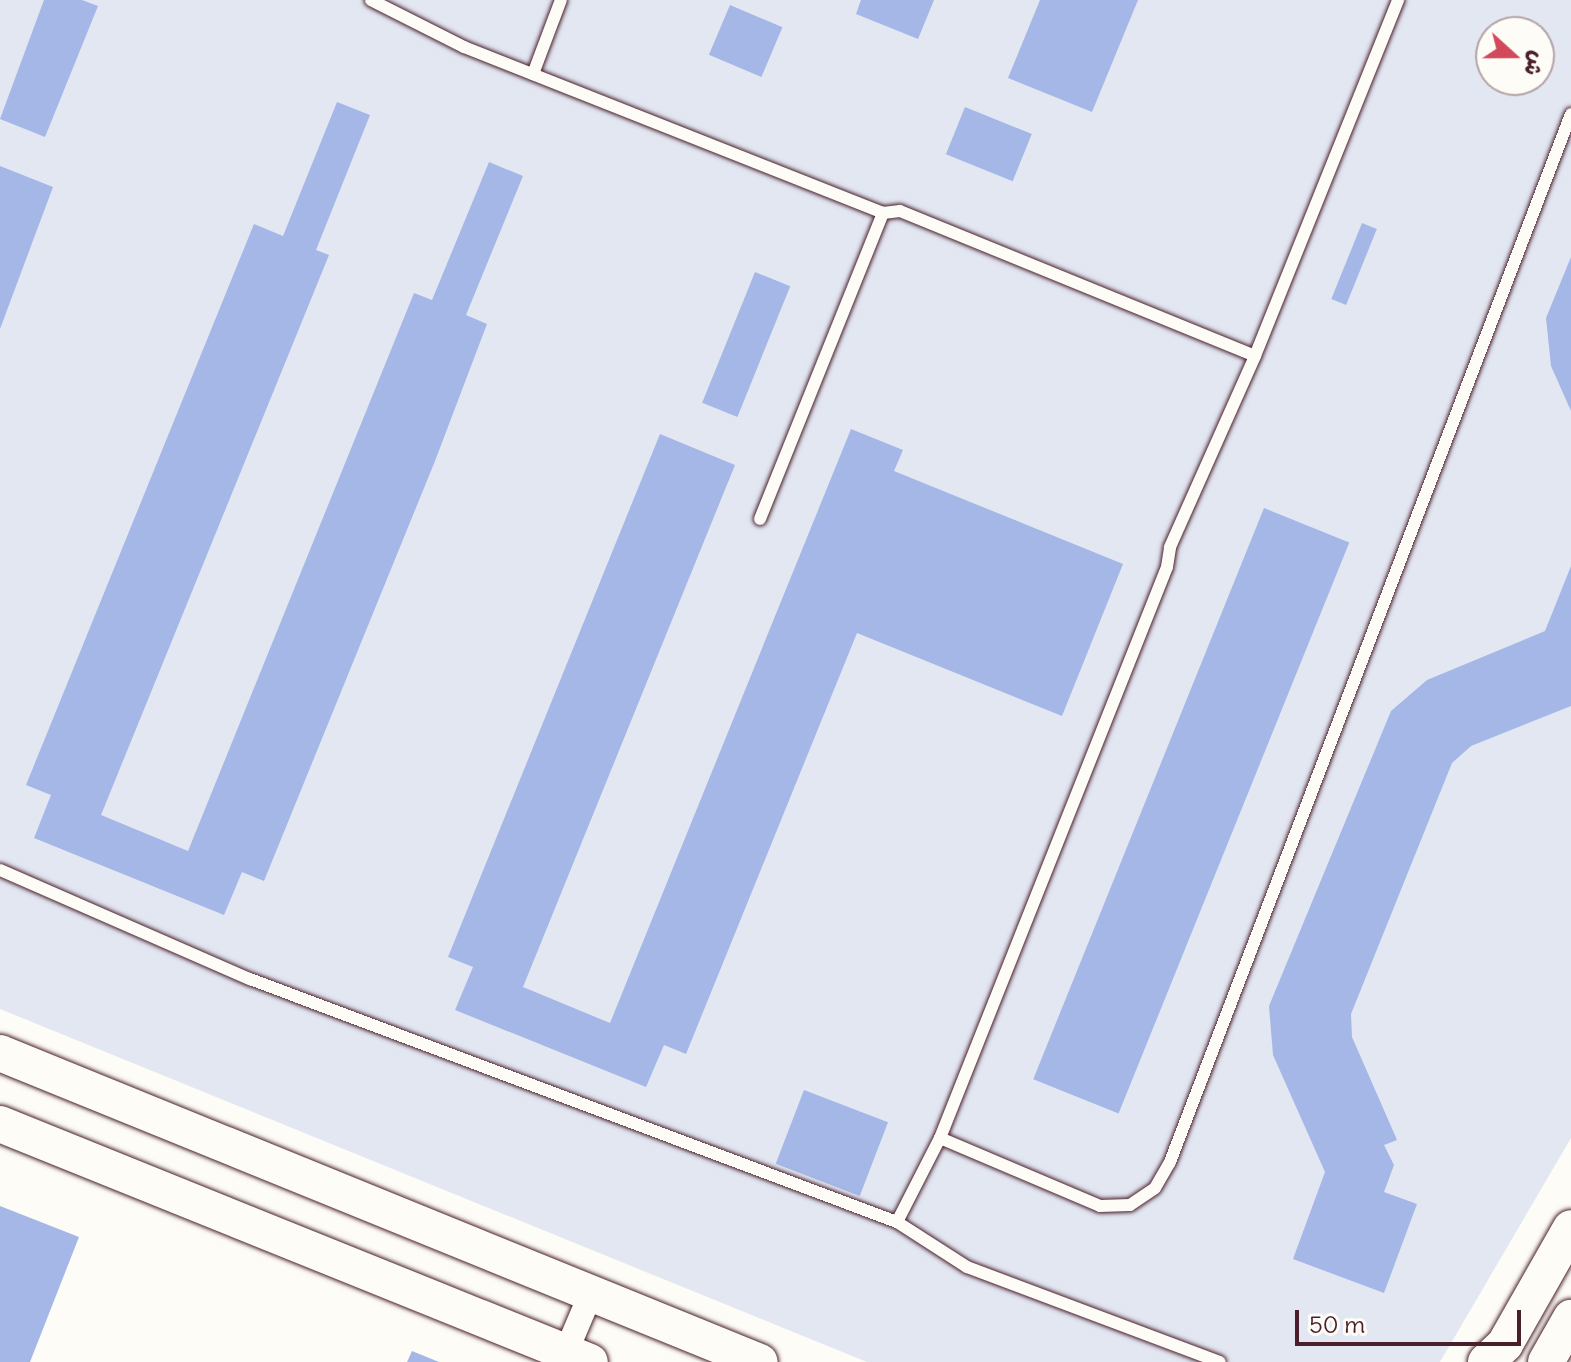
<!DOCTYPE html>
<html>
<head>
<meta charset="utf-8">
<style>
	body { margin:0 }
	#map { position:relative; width:1571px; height:1362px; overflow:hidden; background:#fdfcf7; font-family:Delius,"Playpen Sans Arabic",sans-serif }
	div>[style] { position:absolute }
	.built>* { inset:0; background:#e2e7f2 }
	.building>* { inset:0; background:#a4b7e6; transform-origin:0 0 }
	.roads { filter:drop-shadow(0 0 2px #4a1f2b) drop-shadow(0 0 2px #4a1f2b) }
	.lane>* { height:12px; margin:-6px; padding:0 6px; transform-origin:6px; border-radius:6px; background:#fdfcf7 }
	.street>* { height:24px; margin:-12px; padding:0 12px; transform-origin:12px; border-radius:12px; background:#fdfcf7 }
	.secondary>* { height:36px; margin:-18px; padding:0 18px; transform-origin:18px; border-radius:18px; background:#fdfcf7 }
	span { translate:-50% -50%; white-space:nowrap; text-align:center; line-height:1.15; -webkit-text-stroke:8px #fdfcf7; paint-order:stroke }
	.north { position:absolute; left:1475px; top:16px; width:80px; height:80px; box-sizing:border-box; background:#fdfcf7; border:2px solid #b5a4a5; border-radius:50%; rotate:111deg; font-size:22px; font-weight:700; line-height:32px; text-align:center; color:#4a1f2b }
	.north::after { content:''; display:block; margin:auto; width:28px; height:36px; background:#d1495b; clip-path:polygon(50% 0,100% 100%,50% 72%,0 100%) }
	.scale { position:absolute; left:1295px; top:1310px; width:226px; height:36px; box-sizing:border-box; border:4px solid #4a1f2b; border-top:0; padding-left:10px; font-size:24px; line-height:28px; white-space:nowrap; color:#4a1f2b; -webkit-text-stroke:6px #fdfcf7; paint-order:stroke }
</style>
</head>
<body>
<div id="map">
	<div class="built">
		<div style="clip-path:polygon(evenodd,0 0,1571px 0,1571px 1138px,1440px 1362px,867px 1362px,0 1009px,0 0,1491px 32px,1539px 32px,1539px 80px,1491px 80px,1491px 32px)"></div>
	</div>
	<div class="building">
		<div style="clip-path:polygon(44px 0,82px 0,98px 6px,45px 137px,0 119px)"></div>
		<div style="clip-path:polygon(861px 0,934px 0,918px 39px,856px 14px)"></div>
		<div style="clip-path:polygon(1040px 0,1138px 0,1092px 112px,1008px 78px)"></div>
		<div style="left:730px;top:5px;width:57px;height:54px;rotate:23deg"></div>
		<div style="clip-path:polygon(337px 102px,370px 115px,316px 250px,329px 255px,101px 815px,188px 851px,414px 293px,432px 300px,489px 162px,523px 176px,466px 315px,487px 324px,435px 461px,264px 881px,242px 872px,224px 915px,34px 838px,51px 795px,26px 785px,254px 224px,283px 236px)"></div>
		<div style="left:965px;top:107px;width:72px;height:51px;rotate:22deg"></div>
		<div style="clip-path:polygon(0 166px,53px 187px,0 329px)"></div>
		<div style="left:1362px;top:223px;width:16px;height:82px;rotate:22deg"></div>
		<div style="clip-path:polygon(1571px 257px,1571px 411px,1551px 366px,1546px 318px)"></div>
		<div style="left:755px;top:272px;width:38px;height:141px;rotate:22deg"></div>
		<div style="clip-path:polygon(851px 429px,903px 450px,894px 471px,1123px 564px,1062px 716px,857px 633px,686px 1054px,664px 1045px,646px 1087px,455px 1010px,473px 967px,448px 957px,660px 434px,735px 465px,523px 987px,610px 1023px)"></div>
		<div style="left:1264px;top:508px;width:92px;height:616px;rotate:22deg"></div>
		<div style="clip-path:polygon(1571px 566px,1571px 706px,1471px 746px,1452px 763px,1351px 1014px,1352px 1037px,1397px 1140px,1384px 1145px,1394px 1165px,1384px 1192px,1417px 1204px,1384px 1293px,1293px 1259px,1325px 1172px,1273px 1055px,1269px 1006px,1391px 711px,1427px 680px,1545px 631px)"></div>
		<div style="left:804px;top:1090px;width:90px;height:79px;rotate:21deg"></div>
		<div style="clip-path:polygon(0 1206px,79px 1237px,30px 1362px,0 1362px)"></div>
		<div style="clip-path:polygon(412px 1351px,439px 1362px,407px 1362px)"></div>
	</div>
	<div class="roads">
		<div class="lane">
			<div style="left:371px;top:0;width:104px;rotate:26.8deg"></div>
			<div style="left:464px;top:47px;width:451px;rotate:21.6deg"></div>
			<div style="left:883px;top:213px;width:17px;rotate:-7deg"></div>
			<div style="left:900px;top:211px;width:383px;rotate:22.2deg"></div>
			<div style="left:533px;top:74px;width:79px;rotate:-69.3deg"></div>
			<div style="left:760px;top:519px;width:330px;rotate:-68.1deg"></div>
			<div style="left:0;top:870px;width:273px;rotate:23.6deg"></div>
			<div style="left:250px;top:979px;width:691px;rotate:20.59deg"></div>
			<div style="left:897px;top:1222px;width:83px;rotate:32.7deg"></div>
			<div style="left:967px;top:1267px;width:270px;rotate:20.6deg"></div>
			<div style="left:940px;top:1138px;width:174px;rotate:23deg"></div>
			<div style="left:1100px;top:1206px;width:30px;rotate:-2deg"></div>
			<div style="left:1130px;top:1205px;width:30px;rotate:-34deg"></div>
			<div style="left:1155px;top:1188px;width:30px;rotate:-60deg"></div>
			<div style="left:1170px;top:1162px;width:1122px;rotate:-69.06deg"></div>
			<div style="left:897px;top:1222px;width:94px;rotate:-62.9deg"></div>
			<div style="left:940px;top:1138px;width:614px;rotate:-68.32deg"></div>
			<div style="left:1167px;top:567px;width:20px;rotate:-81deg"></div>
			<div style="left:1170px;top:547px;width:209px;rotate:-66deg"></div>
			<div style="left:1255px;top:356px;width:384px;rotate:-68.1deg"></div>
		</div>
		<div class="street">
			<div style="left:566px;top:1352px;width:64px;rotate:-67deg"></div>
		</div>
		<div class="secondary">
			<div style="left:0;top:1053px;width:820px;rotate:22.13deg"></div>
			<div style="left:0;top:1124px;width:636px;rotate:21.97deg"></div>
			<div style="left:1486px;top:1362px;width:26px;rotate:-43deg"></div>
			<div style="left:1505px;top:1344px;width:133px;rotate:-60.4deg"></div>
			<div style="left:1546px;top:1362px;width:51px;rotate:-60.4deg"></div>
		</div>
	</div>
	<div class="north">ش</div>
	<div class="scale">50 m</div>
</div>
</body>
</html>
